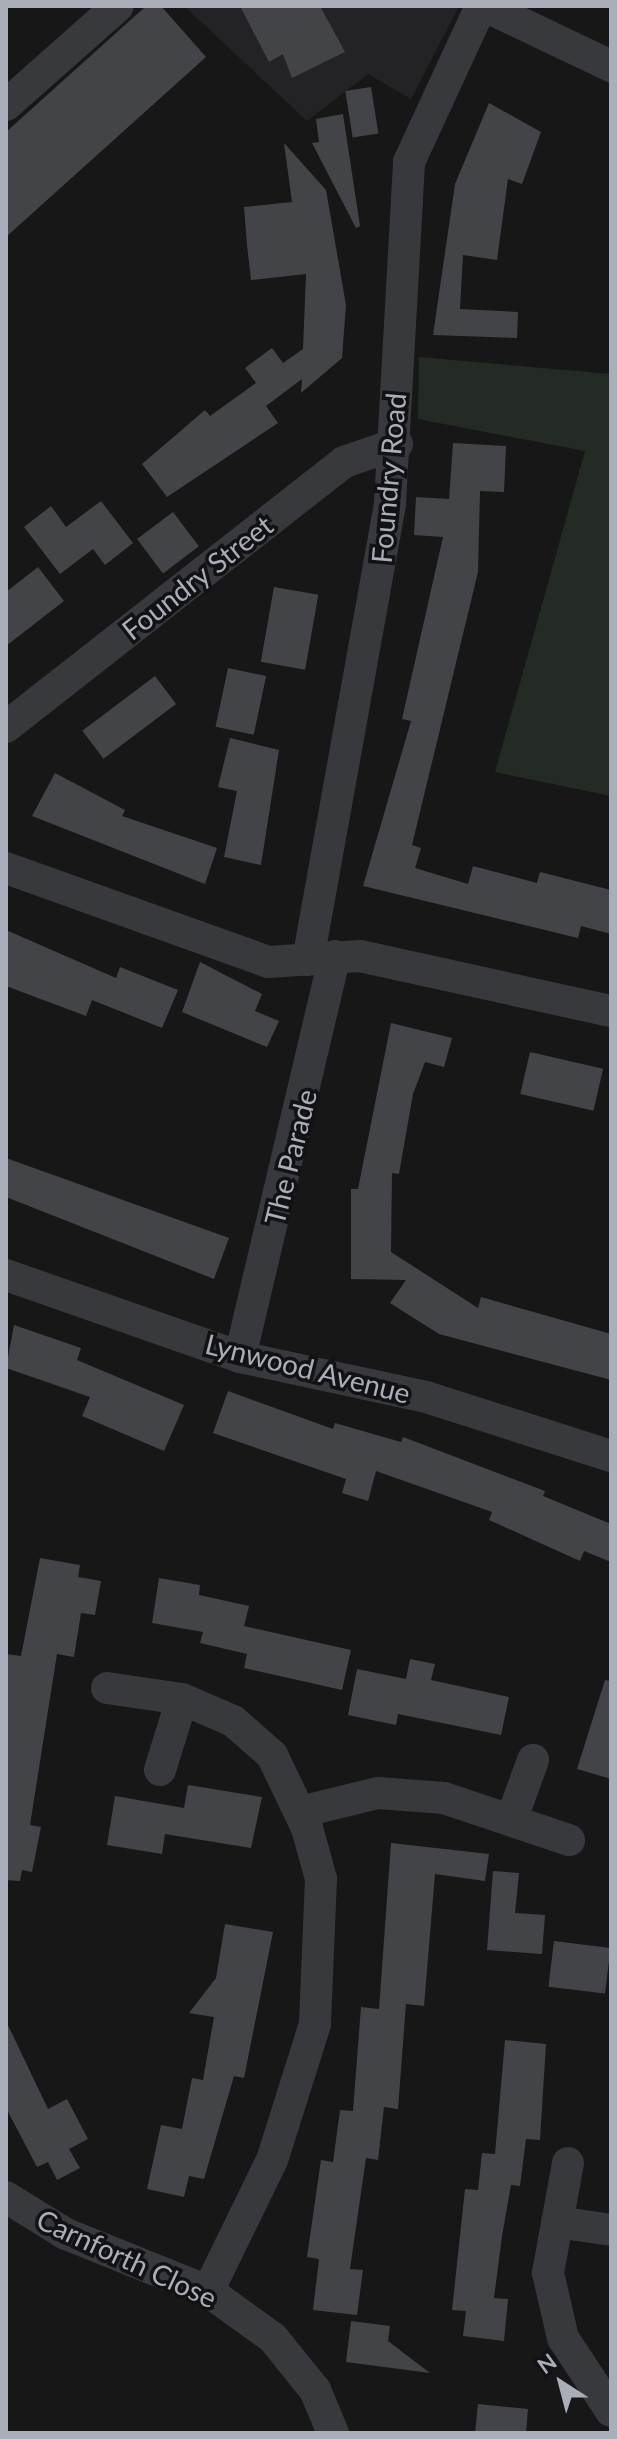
<!DOCTYPE html>
<html>
<head>
<meta charset="utf-8">
<style>
	body { margin:0 }
	#map { position:relative; width:617px; height:2439px; overflow:hidden; background:#171718; font-family:Lato,sans-serif }
	div>[style] { position:absolute }
	.built>* { inset:0; background:#232325 }
	.green>* { inset:0; background:#232b24 }
	.building>* { inset:0; background:#434448; transform-origin:0 0 }
	.street>* { height:32px; margin:-16px; padding:0 16px; transform-origin:16px; border-radius:16px; background:#38393d }
	span { translate:-50% -50%; white-space:nowrap; text-align:center; line-height:1.15; -webkit-text-stroke:7px #121113; paint-order:stroke }
	.street-label { font-size:28px; color:#a9aeb8 }
	.frame { position:absolute; inset:0; border:8px solid #a9aeb8; pointer-events:none }
	.north { position:absolute; left:521px; top:2343px; width:80px; height:80px; -webkit-text-stroke:6px #121113; paint-order:stroke; rotate:324deg; font-size:22px; font-weight:700; line-height:32px; text-align:center; color:#a9aeb8 }
	.north::after { content:''; display:block; margin:auto; width:28px; height:36px; background:#a9aeb8; clip-path:polygon(50% 0,100% 100%,50% 72%,0 100%) }
</style>
</head>
<body>
<div id="map">
	<div class="built">
		<div style="clip-path:polygon(184px 6px,459px 6px,411px 99px,368px 74px,307px 121px)"></div>
	</div>
	<div class="green">
		<div style="clip-path:polygon(419px 357px,611px 374px,611px 796px,495px 772px,585px 451px,418px 419px)"></div>
	</div>
	<div class="building">
		<div style="clip-path:polygon(146px 6px,161px 6px,206px 57px,6px 237px,6px 132px)"></div>
		<div style="clip-path:polygon(240px 6px,320px 6px,345px 52px,292px 78px,283px 54px,269px 62px)"></div>
		<div style="left:371px;top:87px;width:47px;height:26px;rotate:81deg"></div>
		<div style="clip-path:polygon(489px 103px,541px 132px,522px 184px,508px 179px,497px 260px,463px 255px,460px 309px,518px 312px,517px 338px,433px 335px,455px 184px)"></div>
		<div style="clip-path:polygon(343px 114px,360px 226px,356px 228px,312px 143px,319px 142px,316px 119px)"></div>
		<div style="clip-path:polygon(284px 143px,326px 190px,346px 305px,342px 358px,301px 393px,302px 379px,266px 406px,278px 423px,167px 497px,142px 464px,205px 410px,210px 416px,256px 383px,245px 368px,272px 348px,283px 363px,303px 349px,306px 274px,251px 280px,247px 245px,244px 207px,292px 202px)"></div>
		<div style="clip-path:polygon(453px 443px,506px 446px,504px 492px,480px 491px,478px 572px,412px 845px,421px 848px,415px 868px,468px 884px,473px 866px,537px 883px,540px 872px,611px 890px,611px 934px,581px 926px,578px 938px,363px 886px,411px 721px,402px 719px,443px 537px,414px 535px,416px 497px,449px 499px)"></div>
		<div style="clip-path:polygon(101px 501px,133px 543px,105px 565px,93px 549px,60px 574px,24px 527px,51px 506px,66px 527px)"></div>
		<div style="left:173px;top:512px;width:43px;height:45px;rotate:53deg"></div>
		<div style="clip-path:polygon(38px 567px,64px 601px,6px 646px,6px 592px)"></div>
		<div style="left:274px;top:587px;width:45px;height:76px;rotate:10deg"></div>
		<div style="left:228px;top:668px;width:39px;height:60px;rotate:12deg"></div>
		<div style="left:155px;top:676px;width:35px;height:91px;rotate:53deg"></div>
		<div style="clip-path:polygon(230px 738px,279px 750px,261px 865px,224px 857px,237px 791px,218px 787px)"></div>
		<div style="clip-path:polygon(55px 773px,125px 810px,122px 816px,217px 848px,205px 884px,32px 816px)"></div>
		<div style="clip-path:polygon(6px 930px,116px 978px,120px 967px,178px 990px,162px 1028px,92px 1000px,86px 1016px,6px 986px)"></div>
		<div style="clip-path:polygon(200px 962px,262px 994px,255px 1011px,279px 1021px,267px 1047px,182px 1012px)"></div>
		<div style="clip-path:polygon(391px 1023px,452px 1038px,444px 1067px,425px 1062px,413px 1094px,399px 1174px,392px 1173px,391px 1252px,478px 1308px,481px 1297px,611px 1334px,611px 1380px,439px 1334px,390px 1303px,406px 1280px,351px 1279px,351px 1189px,358px 1189px)"></div>
		<div style="left:530px;top:1052px;width:75px;height:43px;rotate:13deg"></div>
		<div style="clip-path:polygon(6px 1158px,229px 1238px,214px 1279px,6px 1197px)"></div>
		<div style="clip-path:polygon(14px 1325px,81px 1348px,77px 1360px,184px 1405px,164px 1451px,82px 1416px,90px 1397px,6px 1368px)"></div>
		<div style="clip-path:polygon(228px 1391px,333px 1429px,335px 1423px,401px 1442px,403px 1437px,545px 1491px,543px 1496px,611px 1524px,611px 1562px,584px 1551px,580px 1561px,489px 1520px,492px 1512px,376px 1471px,368px 1501px,342px 1493px,346px 1479px,213px 1433px)"></div>
		<div style="clip-path:polygon(40px 1558px,80px 1565px,78px 1577px,101px 1581px,95px 1615px,81px 1613px,74px 1657px,57px 1654px,30px 1825px,41px 1827px,32px 1872px,22px 1870px,20px 1881px,6px 1880px,6px 1654px,21px 1656px)"></div>
		<div style="clip-path:polygon(159px 1578px,200px 1585px,199px 1595px,249px 1606px,244px 1626px,351px 1650px,342px 1690px,244px 1668px,247px 1654px,200px 1643px,203px 1632px,152px 1623px)"></div>
		<div style="clip-path:polygon(410px 1659px,435px 1664px,431px 1680px,509px 1697px,501px 1735px,398px 1714px,396px 1725px,348px 1715px,357px 1669px,406px 1679px)"></div>
		<div style="clip-path:polygon(605px 1680px,611px 1681px,611px 1779px,577px 1769px)"></div>
		<div style="clip-path:polygon(188px 1785px,262px 1797px,251px 1848px,165px 1834px,162px 1854px,107px 1845px,115px 1796px,184px 1808px)"></div>
		<div style="clip-path:polygon(391px 1843px,489px 1854px,485px 1881px,435px 1874px,424px 2006px,406px 2004px,398px 2109px,384px 2107px,378px 2160px,366px 2158px,350px 2269px,363px 2270px,357px 2315px,313px 2310px,319px 2259px,307px 2257px,321px 2160px,333px 2162px,340px 2110px,353px 2111px,361px 2007px,379px 2009px)"></div>
		<div style="clip-path:polygon(493px 1871px,519px 1873px,515px 1913px,545px 1915px,542px 1954px,487px 1950px)"></div>
		<div style="clip-path:polygon(225px 1924px,273px 1932px,244px 2078px,234px 2076px,204px 2179px,189px 2176px,184px 2197px,147px 2189px,161px 2125px,182px 2129px,192px 2078px,203px 2080px,214px 2017px,189px 2013px,216px 1978px)"></div>
		<div style="left:554px;top:1941px;width:57px;height:46px;rotate:7deg"></div>
		<div style="clip-path:polygon(6px 2021px,48px 2109px,67px 2099px,88px 2139px,69px 2149px,80px 2168px,57px 2180px,48px 2162px,37px 2167px,6px 2108px)"></div>
		<div style="clip-path:polygon(505px 2040px,546px 2044px,540px 2140px,526px 2139px,520px 2186px,511px 2185px,502px 2236px,494px 2298px,508px 2299px,504px 2341px,463px 2336px,466px 2311px,452px 2310px,465px 2189px,478px 2190px,482px 2153px,495px 2154px)"></div>
		<div style="clip-path:polygon(351px 2321px,390px 2326px,388px 2341px,430px 2373px,346px 2362px)"></div>
		<div style="clip-path:polygon(478px 2404px,528px 2409px,526px 2433px,475px 2433px)"></div>
	</div>
	<div class="street">
		<div style="left:485px;top:6px;width:140px;rotate:25.5deg"></div>
		<div style="left:6px;top:105px;width:149px;rotate:-41.5deg"></div>
		<div style="left:6px;top:727px;width:429px;rotate:-38.1deg"></div>
		<div style="left:344px;top:462px;width:56px;rotate:-18.8deg"></div>
		<div style="left:6px;top:868px;width:278px;rotate:19.7deg"></div>
		<div style="left:268px;top:962px;width:92px;rotate:-3.7deg"></div>
		<div style="left:360px;top:956px;width:257px;rotate:12.4deg"></div>
		<div style="left:308px;top:960px;width:464px;rotate:-79.8deg"></div>
		<div style="left:390px;top:503px;width:342px;rotate:-86.8deg"></div>
		<div style="left:409px;top:162px;width:172px;rotate:-65.2deg"></div>
		<div style="left:6px;top:1275px;width:248px;rotate:19.3deg"></div>
		<div style="left:240px;top:1357px;width:190px;rotate:12.1deg"></div>
		<div style="left:426px;top:1397px;width:194px;rotate:17.7deg"></div>
		<div style="left:240px;top:1357px;width:412px;rotate:-76.7deg"></div>
		<div style="left:107px;top:1688px;width:76px;rotate:8.3deg"></div>
		<div style="left:182px;top:1699px;width:56px;rotate:23.3deg"></div>
		<div style="left:233px;top:1721px;width:52px;rotate:41.1deg"></div>
		<div style="left:272px;top:1755px;width:81px;rotate:64.4deg"></div>
		<div style="left:307px;top:1828px;width:53px;rotate:74.6deg"></div>
		<div style="left:321px;top:1879px;width:145px;rotate:92.4deg"></div>
		<div style="left:315px;top:2024px;width:143px;rotate:107.5deg"></div>
		<div style="left:272px;top:2160px;width:146px;rotate:116deg"></div>
		<div style="left:160px;top:1770px;width:74px;rotate:-72.8deg"></div>
		<div style="left:300px;top:1812px;width:80px;rotate:-13.7deg"></div>
		<div style="left:378px;top:1793px;width:66px;rotate:4.3deg"></div>
		<div style="left:444px;top:1798px;width:132px;rotate:18.6deg"></div>
		<div style="left:512px;top:1818px;width:62px;rotate:-70.1deg"></div>
		<div style="left:568px;top:2163px;width:112px;rotate:100.3deg"></div>
		<div style="left:548px;top:2273px;width:67px;rotate:77deg"></div>
		<div style="left:563px;top:2338px;width:87px;rotate:56.7deg"></div>
		<div style="left:6px;top:2197px;width:70px;rotate:31.7deg"></div>
		<div style="left:66px;top:2234px;width:153px;rotate:21.9deg"></div>
		<div style="left:208px;top:2291px;width:80px;rotate:35.9deg"></div>
		<div style="left:273px;top:2338px;width:67px;rotate:51.1deg"></div>
		<div style="left:315px;top:2390px;width:47px;rotate:67.3deg"></div>
		<div style="left:557px;top:2222px;width:55px;rotate:8.4deg"></div>
	</div>
	<div class="street-label">
		<span style="left:388px;top:478px;rotate:-85deg">Foundry Road</span>
		<span style="left:197px;top:577px;rotate:-38deg">Foundry Street</span>
		<span style="left:290px;top:1157px;rotate:-76deg">The Parade</span>
		<span style="left:308px;top:1368px;rotate:14deg">Lynwood Avenue</span>
		<span style="left:127px;top:2258px;rotate:25deg">Carnforth Close</span>
	</div>
	<div class="frame"></div>
	<div class="north">N</div>
</div>
</body>
</html>
